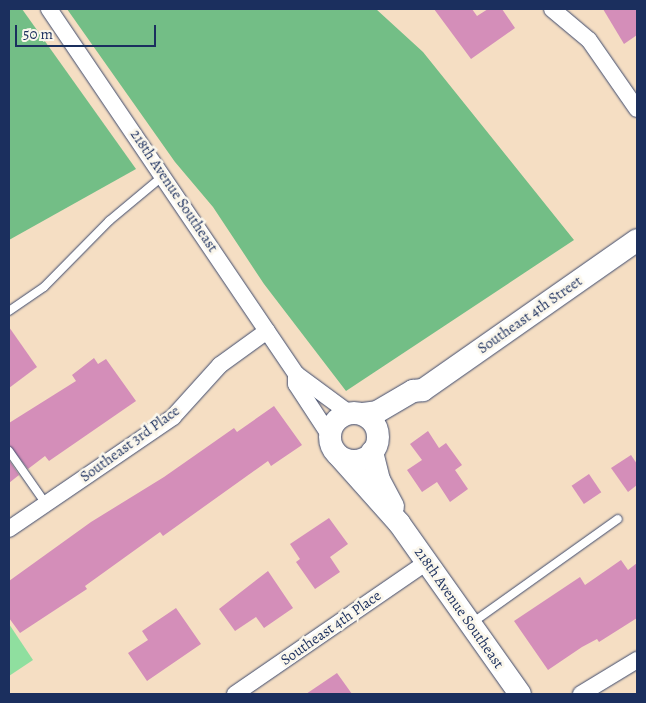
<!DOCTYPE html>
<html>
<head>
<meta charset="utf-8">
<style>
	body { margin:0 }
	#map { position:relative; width:646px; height:703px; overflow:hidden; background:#f5dec3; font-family:Alegreya,serif }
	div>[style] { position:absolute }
	.green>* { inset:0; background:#8fdf9f }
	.forest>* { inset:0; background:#73be86 }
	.building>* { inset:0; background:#d48eb9; transform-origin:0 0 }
	.roads { filter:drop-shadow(0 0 1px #3c496d) drop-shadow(0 0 1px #3c496d) }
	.lane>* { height:8px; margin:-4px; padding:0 4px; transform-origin:4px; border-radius:4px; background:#fff }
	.street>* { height:16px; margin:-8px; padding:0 8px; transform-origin:8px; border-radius:8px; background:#fff }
	.secondary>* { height:22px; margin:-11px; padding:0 11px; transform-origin:11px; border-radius:11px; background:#fff }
	.secondary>.ring { margin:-11px; padding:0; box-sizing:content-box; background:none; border:22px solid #fff; border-radius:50% }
	span { translate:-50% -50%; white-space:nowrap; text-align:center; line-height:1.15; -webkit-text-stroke:5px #fbf7ec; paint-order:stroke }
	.street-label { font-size:15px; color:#1b2f5e }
	.frame { position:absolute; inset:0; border:10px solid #1b2f5e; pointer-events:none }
	.scale { position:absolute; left:15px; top:25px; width:141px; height:22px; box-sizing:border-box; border:2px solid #1b2f5e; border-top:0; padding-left:6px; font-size:15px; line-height:18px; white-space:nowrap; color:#1b2f5e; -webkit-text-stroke:4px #fbf7ec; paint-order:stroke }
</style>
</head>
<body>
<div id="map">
	<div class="green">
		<div style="clip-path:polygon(9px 624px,33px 660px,9px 676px)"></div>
	</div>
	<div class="forest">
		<div style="clip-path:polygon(9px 9px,22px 9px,136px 169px,9px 240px)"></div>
		<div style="clip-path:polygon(67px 9px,376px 9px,423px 52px,574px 240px,346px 391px,264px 284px,213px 207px,175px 162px)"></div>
	</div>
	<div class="building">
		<div style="clip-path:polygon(434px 9px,472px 9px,477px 16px,488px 9px,502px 9px,515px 28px,471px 59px)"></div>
		<div style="clip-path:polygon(603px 9px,637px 9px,637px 35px,624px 44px)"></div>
		<div style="clip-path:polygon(9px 327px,37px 367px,9px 388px)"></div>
		<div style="clip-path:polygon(94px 358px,98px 364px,106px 359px,136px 401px,49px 461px,45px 456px,28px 469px,9px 445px,9px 423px,76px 381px,72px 375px)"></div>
		<div style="clip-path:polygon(274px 406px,302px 445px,271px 466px,268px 461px,163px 536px,160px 532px,85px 586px,87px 589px,20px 633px,9px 618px,9px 581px,91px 522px,164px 477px,234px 428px,237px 432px)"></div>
		<div style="clip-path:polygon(428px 431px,439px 448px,446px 443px,462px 465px,455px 470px,468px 489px,450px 502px,437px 482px,422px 492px,407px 470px,422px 460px,410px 444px)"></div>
		<div style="clip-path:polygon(631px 455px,637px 464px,637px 485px,628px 492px,611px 468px)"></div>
		<div style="clip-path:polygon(9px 460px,19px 475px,9px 483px)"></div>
		<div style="left:589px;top:474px;width:22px;height:21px;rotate:56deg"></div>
		<div style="clip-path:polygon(329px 518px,348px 544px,330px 557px,340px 572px,315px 589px,296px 562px,300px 559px,290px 544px)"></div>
		<div style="clip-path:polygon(621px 560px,628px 570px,637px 563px,637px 618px,599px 642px,597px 639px,582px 647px,548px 670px,514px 621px,580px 577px,585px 585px)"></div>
		<div style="clip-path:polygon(268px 571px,293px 608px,264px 628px,256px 617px,235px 631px,219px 609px)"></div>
		<div style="clip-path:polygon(176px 608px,201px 644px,147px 681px,128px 653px,148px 640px,142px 631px)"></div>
		<div style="clip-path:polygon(337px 673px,352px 694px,306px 694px)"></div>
	</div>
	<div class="roads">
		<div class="lane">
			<div style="left:9px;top:311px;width:42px;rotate:-34.4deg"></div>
			<div style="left:44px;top:287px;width:93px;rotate:-45.4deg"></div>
			<div style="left:109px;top:221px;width:70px;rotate:-39.8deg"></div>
			<div style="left:9px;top:451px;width:65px;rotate:55.1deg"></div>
			<div style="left:472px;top:623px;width:179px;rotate:-35.5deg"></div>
		</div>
		<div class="street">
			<div style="left:49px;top:9px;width:441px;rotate:55.9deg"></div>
			<div style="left:296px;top:374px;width:10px;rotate:90deg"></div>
			<div style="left:296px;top:384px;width:62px;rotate:56.8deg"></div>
			<div style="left:552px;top:9px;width:48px;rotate:40deg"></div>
			<div style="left:589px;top:40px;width:84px;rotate:55.2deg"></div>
			<div style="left:296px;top:374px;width:66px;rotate:36.3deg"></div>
			<div style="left:9px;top:529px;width:199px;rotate:-34.3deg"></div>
			<div style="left:173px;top:417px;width:70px;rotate:-47.9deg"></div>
			<div style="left:220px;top:365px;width:58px;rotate:-35.9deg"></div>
			<div style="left:235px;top:694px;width:233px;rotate:-34.5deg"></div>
			<div style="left:581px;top:694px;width:66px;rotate:-31.3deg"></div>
		</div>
		<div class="secondary">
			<div class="ring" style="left:330px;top:413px;width:26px;height:26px"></div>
			<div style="left:363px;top:414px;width:14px;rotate:-8deg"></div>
			<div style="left:377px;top:412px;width:42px;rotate:-30.3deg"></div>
			<div style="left:413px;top:391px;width:10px;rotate:-6deg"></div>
			<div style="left:423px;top:390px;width:261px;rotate:-35deg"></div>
			<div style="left:372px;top:452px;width:29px;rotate:76deg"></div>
			<div style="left:379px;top:480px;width:30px;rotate:62deg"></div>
			<div style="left:340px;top:457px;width:89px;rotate:48.2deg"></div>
			<div style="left:399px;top:523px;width:209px;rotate:54.7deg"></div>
		</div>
	</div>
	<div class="street-label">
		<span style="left:174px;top:191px;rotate:56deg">218th Avenue Southeast</span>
		<span style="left:530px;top:315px;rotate:-35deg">Southeast 4th Street</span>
		<span style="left:130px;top:444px;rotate:-36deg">Southeast 3rd Place</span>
		<span style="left:459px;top:608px;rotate:55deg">218th Avenue Southeast</span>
		<span style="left:331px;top:628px;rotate:-35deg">Southeast 4th Place</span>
	</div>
	<div class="frame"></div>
	<div class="scale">50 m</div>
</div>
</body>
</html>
